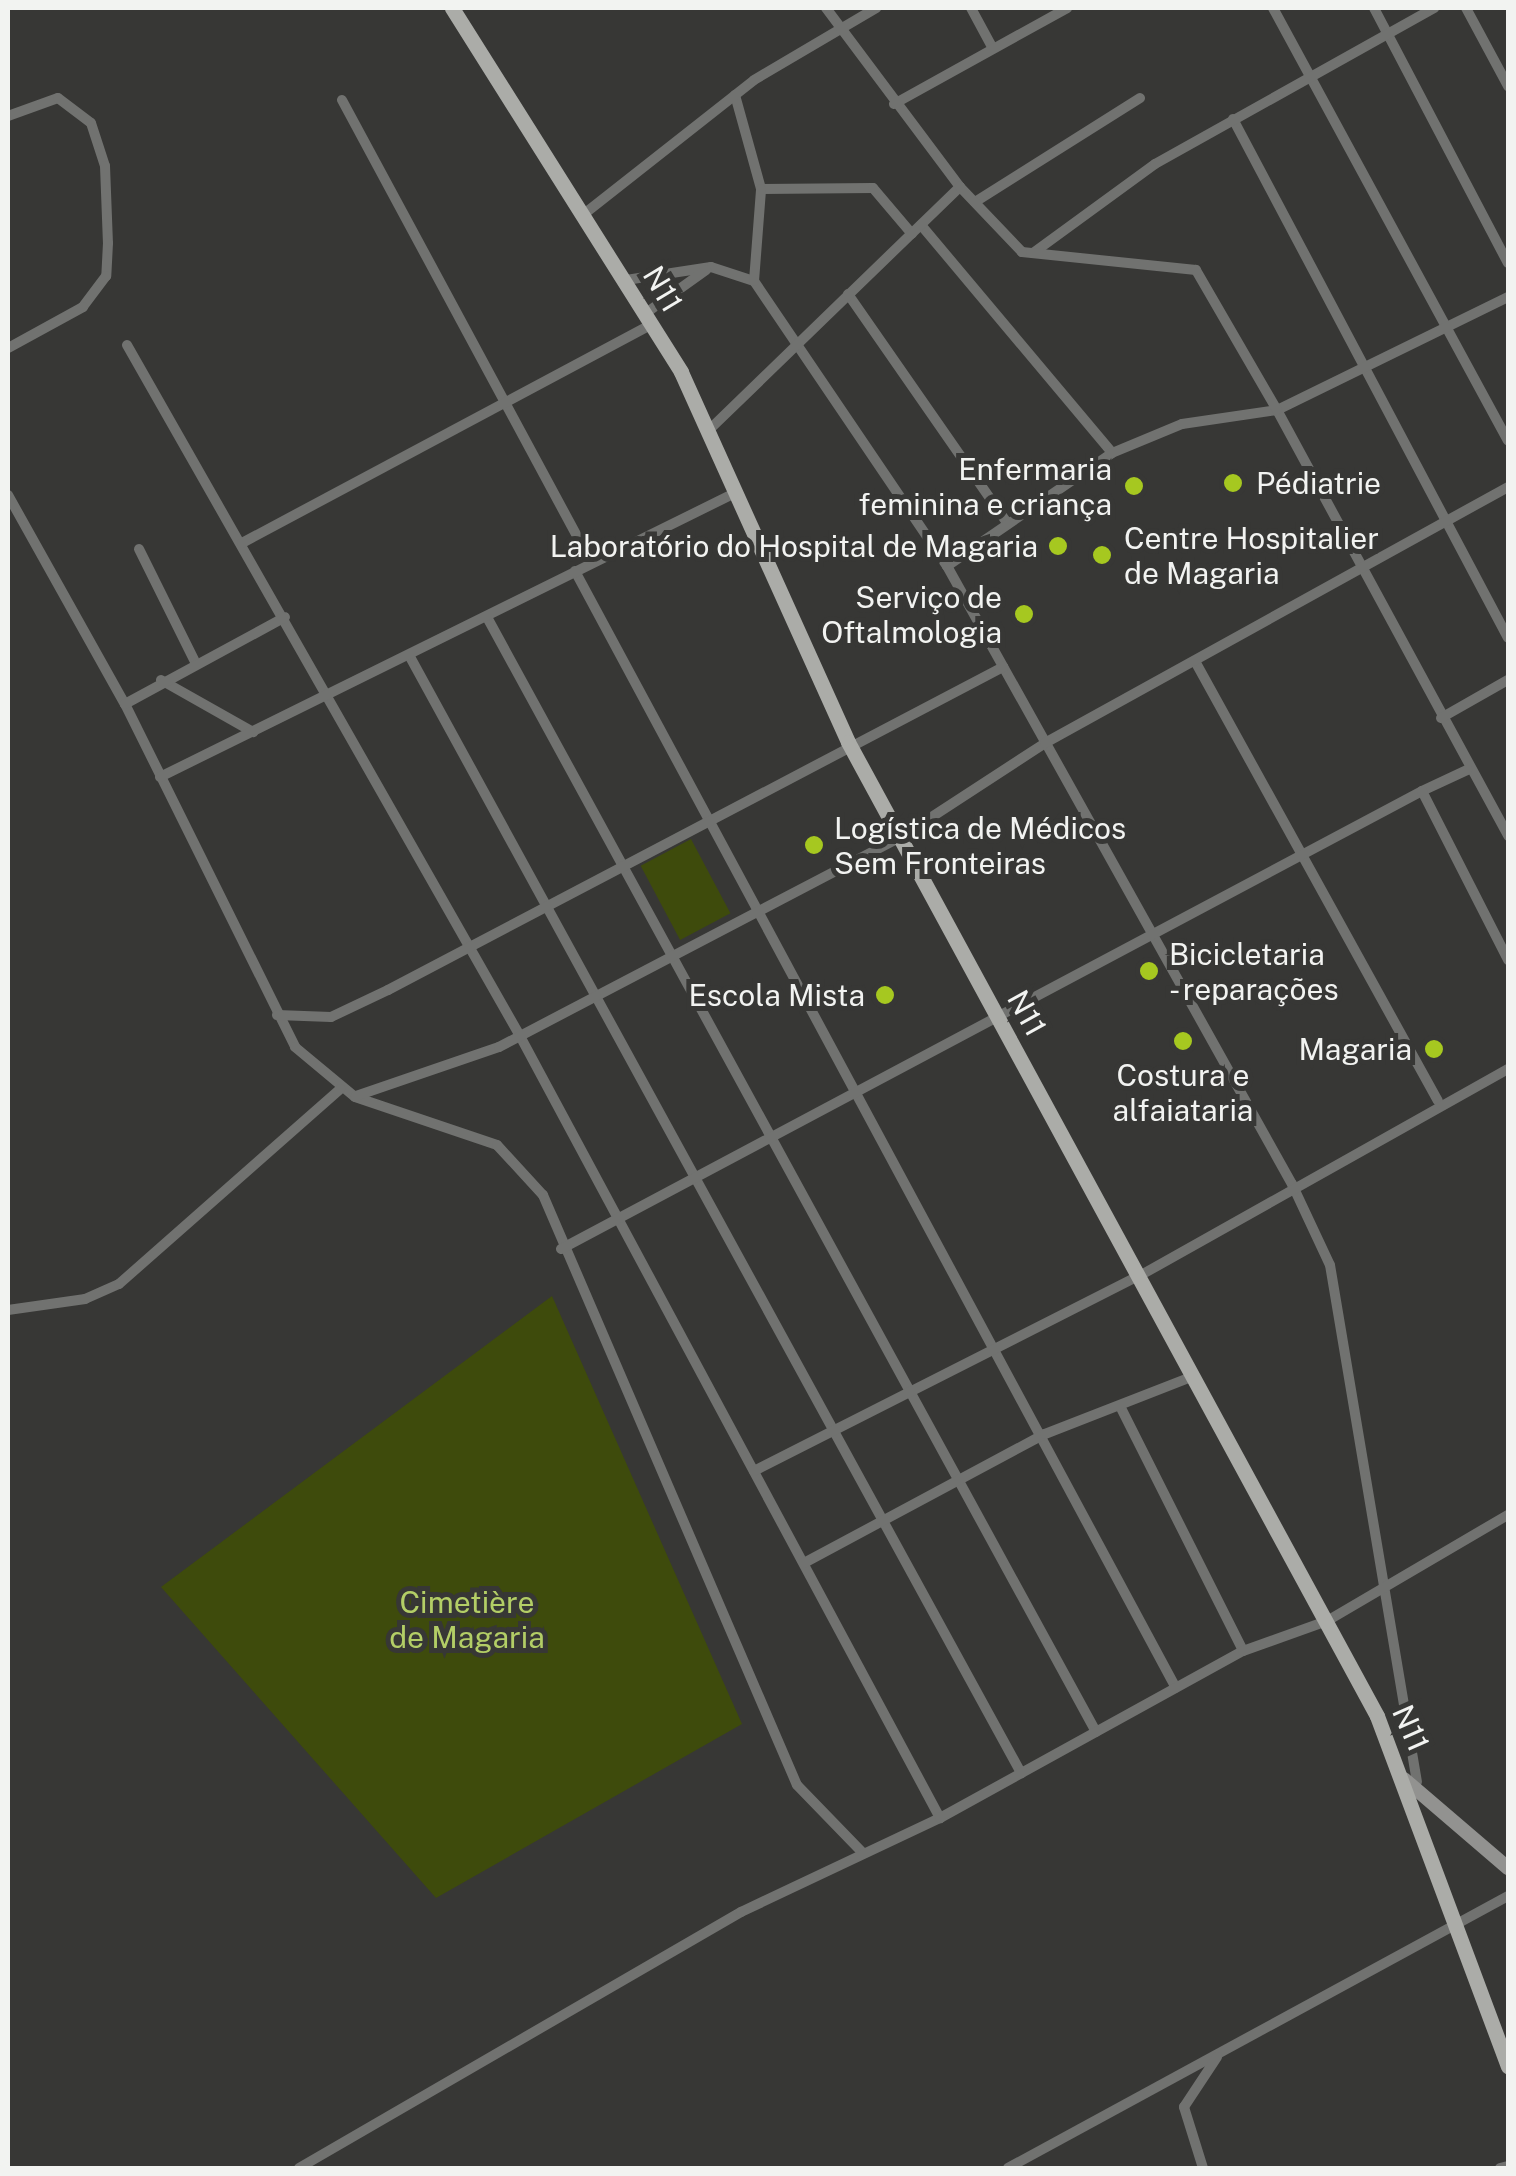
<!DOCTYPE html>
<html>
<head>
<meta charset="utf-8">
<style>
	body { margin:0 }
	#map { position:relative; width:1516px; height:2176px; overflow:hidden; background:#373735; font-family:"Public Sans",sans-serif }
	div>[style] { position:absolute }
	.green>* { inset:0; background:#3e4b0c; transform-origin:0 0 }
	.street>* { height:10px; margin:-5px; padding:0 5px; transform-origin:5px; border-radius:5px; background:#717270 }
	.secondary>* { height:14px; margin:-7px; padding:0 7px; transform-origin:7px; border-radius:7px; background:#929290 }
	.primary>* { height:15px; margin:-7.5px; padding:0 7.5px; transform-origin:7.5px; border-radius:7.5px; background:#abaca8 }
	.dots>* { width:28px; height:28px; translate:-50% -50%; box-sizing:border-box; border:5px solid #373735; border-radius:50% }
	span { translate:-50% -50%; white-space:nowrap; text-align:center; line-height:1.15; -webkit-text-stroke:10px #373735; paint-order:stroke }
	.street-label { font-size:30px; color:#f2f3f1 }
	.poi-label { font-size:30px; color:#f2f3f1 }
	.right { translate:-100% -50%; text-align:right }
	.left { translate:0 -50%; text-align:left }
	.park-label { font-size:30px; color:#b3ce66 }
	.frame { position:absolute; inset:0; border:10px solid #f2f3f1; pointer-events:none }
</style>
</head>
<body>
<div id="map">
	<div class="green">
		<div style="left:691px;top:839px;width:84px;height:57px;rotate:62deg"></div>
		<div style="clip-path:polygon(552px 1296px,742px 1724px,436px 1898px,161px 1587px)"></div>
	</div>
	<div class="street">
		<div style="left:971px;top:8px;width:44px;rotate:61.7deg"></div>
		<div style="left:1273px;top:8px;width:492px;rotate:61.5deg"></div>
		<div style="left:1374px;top:8px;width:288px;rotate:62.3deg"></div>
		<div style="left:1466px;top:8px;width:89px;rotate:61.7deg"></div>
		<div style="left:735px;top:95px;width:98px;rotate:74.5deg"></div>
		<div style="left:761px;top:189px;width:112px;rotate:-0.5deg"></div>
		<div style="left:873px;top:188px;width:60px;rotate:49.7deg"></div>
		<div style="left:342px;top:100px;width:525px;rotate:61.68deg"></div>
		<div style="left:894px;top:104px;width:198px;rotate:-29deg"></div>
		<div style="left:8px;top:116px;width:53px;rotate:-19.8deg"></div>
		<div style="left:58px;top:98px;width:41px;rotate:37.1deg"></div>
		<div style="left:91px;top:123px;width:45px;rotate:72deg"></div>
		<div style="left:105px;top:166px;width:77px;rotate:87.8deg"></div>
		<div style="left:108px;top:243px;width:33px;rotate:93deg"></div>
		<div style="left:106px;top:276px;width:39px;rotate:127deg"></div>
		<div style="left:83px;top:307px;width:85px;rotate:151.3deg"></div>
		<div style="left:1233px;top:119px;width:587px;rotate:62.08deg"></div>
		<div style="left:975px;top:202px;width:195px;rotate:-32.2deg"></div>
		<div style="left:584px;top:214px;width:216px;rotate:-38.2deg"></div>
		<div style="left:754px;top:80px;width:142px;rotate:-30.5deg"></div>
		<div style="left:921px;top:225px;width:297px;rotate:50deg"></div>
		<div style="left:1033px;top:253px;width:151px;rotate:-36.1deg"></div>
		<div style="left:1155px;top:164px;width:320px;rotate:-29.2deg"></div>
		<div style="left:626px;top:280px;width:86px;rotate:-8.7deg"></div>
		<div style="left:711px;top:267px;width:45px;rotate:18deg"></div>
		<div style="left:754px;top:281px;width:344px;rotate:55.9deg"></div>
		<div style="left:947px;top:566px;width:708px;rotate:60.83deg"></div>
		<div style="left:1292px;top:1184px;width:89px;rotate:64.9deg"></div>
		<div style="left:1330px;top:1265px;width:524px;rotate:80.45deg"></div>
		<div style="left:754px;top:281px;width:92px;rotate:-85.6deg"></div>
		<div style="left:848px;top:294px;width:280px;rotate:55.2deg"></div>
		<div style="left:1508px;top:297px;width:257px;rotate:153.9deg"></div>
		<div style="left:1277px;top:410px;width:485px;rotate:61.5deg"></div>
		<div style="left:646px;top:313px;width:74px;rotate:-35.6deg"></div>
		<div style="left:127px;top:345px;width:795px;rotate:60.37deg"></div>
		<div style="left:520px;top:1036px;width:888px;rotate:61.76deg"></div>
		<div style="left:710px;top:429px;width:348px;rotate:-44.1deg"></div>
		<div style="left:960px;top:187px;width:224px;rotate:-126.8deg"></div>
		<div style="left:8px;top:495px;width:240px;rotate:60.8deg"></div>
		<div style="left:125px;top:704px;width:383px;rotate:63.6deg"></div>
		<div style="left:295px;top:1047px;width:78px;rotate:39.8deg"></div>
		<div style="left:355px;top:1097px;width:150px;rotate:18.7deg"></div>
		<div style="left:497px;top:1145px;width:68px;rotate:47.4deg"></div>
		<div style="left:543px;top:1195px;width:642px;rotate:66.71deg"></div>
		<div style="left:797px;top:1785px;width:95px;rotate:45.9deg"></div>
		<div style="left:242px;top:543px;width:465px;rotate:-28.1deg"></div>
		<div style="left:139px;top:549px;width:124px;rotate:63.6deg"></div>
		<div style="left:947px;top:566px;width:200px;rotate:-34.4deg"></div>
		<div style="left:1112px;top:453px;width:76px;rotate:-22.5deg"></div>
		<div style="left:1182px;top:424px;width:96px;rotate:-8.4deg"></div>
		<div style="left:1277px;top:410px;width:162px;rotate:-120.1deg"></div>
		<div style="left:1196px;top:270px;width:175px;rotate:-174.1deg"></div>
		<div style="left:1022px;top:252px;width:90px;rotate:-133.6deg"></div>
		<div style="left:575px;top:571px;width:1268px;rotate:61.72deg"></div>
		<div style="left:488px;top:619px;width:1268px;rotate:61.35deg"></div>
		<div style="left:409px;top:655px;width:1275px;rotate:61.3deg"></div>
		<div style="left:1196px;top:663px;width:500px;rotate:61.08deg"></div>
		<div style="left:161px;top:680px;width:106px;rotate:29.5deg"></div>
		<div style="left:125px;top:704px;width:182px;rotate:-28.5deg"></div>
		<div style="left:1441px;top:718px;width:77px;rotate:-29.6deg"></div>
		<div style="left:160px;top:777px;width:644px;rotate:-26.29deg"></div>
		<div style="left:1422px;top:791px;width:50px;rotate:-25deg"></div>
		<div style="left:277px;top:1015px;width:54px;rotate:2.1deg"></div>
		<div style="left:331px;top:1017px;width:63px;rotate:-25.3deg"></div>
		<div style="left:388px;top:990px;width:695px;rotate:-27.71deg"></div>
		<div style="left:356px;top:1096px;width:151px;rotate:-18.9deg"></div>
		<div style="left:499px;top:1047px;width:454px;rotate:-27.6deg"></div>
		<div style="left:901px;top:837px;width:172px;rotate:-33.1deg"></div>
		<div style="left:1045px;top:743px;width:529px;rotate:-28.94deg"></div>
		<div style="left:561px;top:1249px;width:975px;rotate:-28.01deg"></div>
		<div style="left:1422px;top:791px;width:190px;rotate:63deg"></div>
		<div style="left:8px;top:1310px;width:78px;rotate:-8.1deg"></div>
		<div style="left:85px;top:1299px;width:37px;rotate:-24deg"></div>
		<div style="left:119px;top:1284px;width:295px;rotate:-41.4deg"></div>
		<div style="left:1120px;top:1406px;width:274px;rotate:63.3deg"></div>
		<div style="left:754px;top:1471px;width:434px;rotate:-26.9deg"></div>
		<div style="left:1141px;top:1275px;width:421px;rotate:-29.3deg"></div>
		<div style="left:804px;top:1563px;width:273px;rotate:-28.2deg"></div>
		<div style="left:1045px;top:1434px;width:160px;rotate:-21.3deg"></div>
		<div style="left:299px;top:2168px;width:511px;rotate:-30.08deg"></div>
		<div style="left:741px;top:1912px;width:220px;rotate:-25.3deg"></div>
		<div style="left:940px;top:1818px;width:346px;rotate:-28.9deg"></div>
		<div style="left:1243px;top:1651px;width:89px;rotate:-19.7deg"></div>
		<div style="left:1327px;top:1621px;width:210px;rotate:-30.4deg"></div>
		<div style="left:1008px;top:2168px;width:569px;rotate:-28.55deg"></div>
		<div style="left:1203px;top:2168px;width:64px;rotate:-107.3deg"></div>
		<div style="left:1184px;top:2107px;width:60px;rotate:-56.6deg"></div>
		<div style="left:1500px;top:2168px;width:8px;rotate:-14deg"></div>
	</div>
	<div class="secondary">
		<div style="left:1404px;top:1779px;width:137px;rotate:40.6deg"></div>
	</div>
	<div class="primary">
		<div style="left:452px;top:8px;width:430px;rotate:57.8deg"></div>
		<div style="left:681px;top:372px;width:406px;rotate:65.7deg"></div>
		<div style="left:848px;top:742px;width:1108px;rotate:61.49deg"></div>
		<div style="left:1377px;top:1716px;width:374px;rotate:69.5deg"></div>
	</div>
	<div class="dots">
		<div style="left:1233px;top:483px;background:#a6c820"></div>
		<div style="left:1134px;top:486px;background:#a6c820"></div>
		<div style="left:1058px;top:546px;background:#a6c820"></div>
		<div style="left:1102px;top:555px;background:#a6c820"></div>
		<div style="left:1024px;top:614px;background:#a6c820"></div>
		<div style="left:814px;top:845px;background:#a6c820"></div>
		<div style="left:1149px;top:971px;background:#a6c820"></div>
		<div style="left:885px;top:995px;background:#a6c820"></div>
		<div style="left:1183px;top:1041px;background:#a6c820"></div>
		<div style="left:1434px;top:1049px;background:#a6c820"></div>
	</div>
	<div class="street-label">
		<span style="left:663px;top:289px;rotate:59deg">N11</span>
		<span style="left:1027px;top:1013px;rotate:61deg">N11</span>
		<span style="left:1411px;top:1728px;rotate:66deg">N11</span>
	</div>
	<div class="poi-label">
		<span class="right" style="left:1112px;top:486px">Enfermaria<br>feminina e criança</span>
		<span class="left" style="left:1256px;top:483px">Pédiatrie</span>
		<span class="left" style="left:1124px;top:555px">Centre Hospitalier<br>de Magaria</span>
		<span class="right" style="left:1038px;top:546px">Laboratório do Hospital de Magaria</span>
		<span class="right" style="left:1002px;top:614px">Serviço de<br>Oftalmologia</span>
		<span class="left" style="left:834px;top:845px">Logística de Médicos<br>Sem Fronteiras</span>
		<span class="left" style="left:1169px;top:971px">Bicicletaria<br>- reparações</span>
		<span class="right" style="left:865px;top:995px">Escola Mista</span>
		<span class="right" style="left:1412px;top:1049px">Magaria</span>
		<span style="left:1183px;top:1092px">Costura e<br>alfaiataria</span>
	</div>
	<div class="park-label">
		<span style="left:467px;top:1619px">Cimetière<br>de Magaria</span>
	</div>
	<div class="frame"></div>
</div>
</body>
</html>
